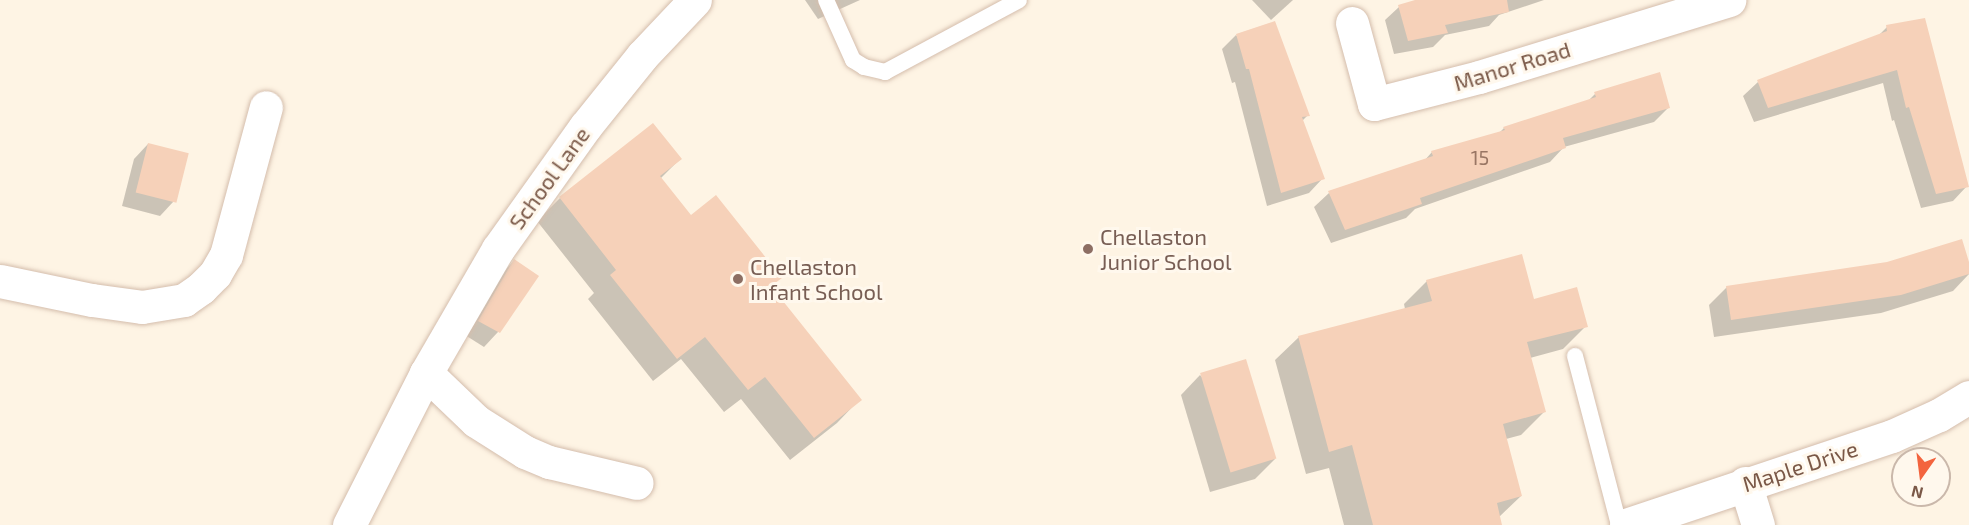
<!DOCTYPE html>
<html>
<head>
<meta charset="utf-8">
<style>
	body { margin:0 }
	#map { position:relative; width:1969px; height:525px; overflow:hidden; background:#fef4e4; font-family:"Exo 2",sans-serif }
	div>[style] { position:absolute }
	.shadow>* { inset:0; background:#0003 }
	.building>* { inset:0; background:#f6d1b9; transform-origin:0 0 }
	.roads { filter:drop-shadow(0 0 2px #d4bdac) drop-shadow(0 0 2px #d4bdac) }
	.lane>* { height:16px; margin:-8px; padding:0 8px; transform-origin:8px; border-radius:8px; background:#fff }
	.street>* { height:33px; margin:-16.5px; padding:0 16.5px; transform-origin:16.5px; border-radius:16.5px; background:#fff }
	.secondary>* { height:33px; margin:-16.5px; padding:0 16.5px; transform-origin:16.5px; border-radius:16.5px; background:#fff }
	.dots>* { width:16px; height:16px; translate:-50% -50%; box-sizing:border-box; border:3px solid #fff8ed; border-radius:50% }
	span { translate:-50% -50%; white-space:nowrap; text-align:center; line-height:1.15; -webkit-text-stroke:6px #fff8ed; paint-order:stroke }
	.number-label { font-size:20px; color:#997664 }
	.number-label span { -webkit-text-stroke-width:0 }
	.street-label { font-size:22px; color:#7a5847 }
	.education-label { font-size:22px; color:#785e54 }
	.left { translate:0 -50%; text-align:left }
	.north { position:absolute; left:1891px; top:447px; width:60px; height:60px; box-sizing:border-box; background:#fff8ed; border:2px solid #cab8ab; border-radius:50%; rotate:194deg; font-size:16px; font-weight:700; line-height:24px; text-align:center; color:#7a5847 }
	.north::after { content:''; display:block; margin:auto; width:21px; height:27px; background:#f3643e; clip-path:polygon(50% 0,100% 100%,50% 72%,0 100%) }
</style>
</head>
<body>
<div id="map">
	<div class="shadow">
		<div style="clip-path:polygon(805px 0,860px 0,818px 19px)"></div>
		<div style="clip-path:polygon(1252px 0,1293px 0,1271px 20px)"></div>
		<div style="clip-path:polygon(1420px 0,1544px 0,1499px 15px,1489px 26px,1445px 35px,1433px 47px,1394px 54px,1385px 20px,1399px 7px)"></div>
		<div style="clip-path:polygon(1887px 27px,1967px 186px,1953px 201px,1921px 208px,1894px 120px,1892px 121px,1883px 83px,1754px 122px,1743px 96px,1758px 82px,1878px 36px)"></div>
		<div style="clip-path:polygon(1236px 35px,1308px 115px,1302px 121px,1323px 178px,1309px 193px,1267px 206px,1235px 82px,1232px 83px,1222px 49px)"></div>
		<div style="clip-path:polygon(1595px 94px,1668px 108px,1654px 122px,1564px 147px,1550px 162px,1415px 209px,1406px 218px,1331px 243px,1314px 207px,1329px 193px,1424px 161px,1432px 152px,1498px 134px,1504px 128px,1587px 102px)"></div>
		<div style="clip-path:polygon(653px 125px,680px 159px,660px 179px,690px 217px,770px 287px,860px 399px,837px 423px,790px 460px,741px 399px,724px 412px,681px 359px,653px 381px,588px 299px,594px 293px,537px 221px,560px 198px)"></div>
		<div style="clip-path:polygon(148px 144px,174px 201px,160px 216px,122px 206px,134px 159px)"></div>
		<div style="clip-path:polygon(514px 261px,537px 276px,498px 332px,484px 347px,465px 335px,500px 275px)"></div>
		<div style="clip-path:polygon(1969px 267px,1969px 274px,1953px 291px,1881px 313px,1714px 337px,1709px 305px,1727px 287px)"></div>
		<div style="clip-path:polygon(1427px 281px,1533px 301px,1586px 326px,1563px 349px,1530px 358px,1544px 412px,1521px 435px,1506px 439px,1521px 496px,1499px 517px,1501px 525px,1344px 525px,1329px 468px,1306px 474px,1275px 360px,1299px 337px,1405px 309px,1404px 304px)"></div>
		<div style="clip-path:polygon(1200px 375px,1275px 459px,1255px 479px,1210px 492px,1181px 395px)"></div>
	</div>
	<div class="building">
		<div style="clip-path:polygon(1415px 0,1507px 0,1509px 12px,1445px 25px,1448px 33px,1408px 41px,1398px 5px)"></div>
		<div style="clip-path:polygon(1925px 18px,1969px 187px,1936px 194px,1909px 107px,1906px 108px,1897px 70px,1768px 108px,1757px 80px,1887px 31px,1886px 25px)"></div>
		<div style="clip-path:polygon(1275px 21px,1310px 116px,1302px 117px,1325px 179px,1281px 193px,1249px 69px,1246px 69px,1236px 34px)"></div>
		<div style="clip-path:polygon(1660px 72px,1670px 108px,1563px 138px,1566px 148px,1420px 198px,1422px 204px,1345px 230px,1328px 191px,1433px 156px,1431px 151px,1505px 130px,1503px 127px,1596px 97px,1594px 92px)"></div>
		<div style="clip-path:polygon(653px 123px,682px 159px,660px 176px,691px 215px,716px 195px,782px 278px,771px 286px,862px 400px,814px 438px,765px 377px,748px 390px,705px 337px,677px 359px,610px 275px,616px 270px,559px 197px)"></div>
		<div style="left:148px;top:143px;width:42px;height:51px;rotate:14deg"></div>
		<div style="clip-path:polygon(1962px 239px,1969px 262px,1969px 274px,1901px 295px,1731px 320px,1726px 286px,1887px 262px)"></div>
		<div style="clip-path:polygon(1522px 254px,1534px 299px,1577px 287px,1588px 327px,1527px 342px,1546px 412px,1503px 424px,1522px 496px,1497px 503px,1502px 525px,1373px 525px,1352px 445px,1329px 452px,1298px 336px,1432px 301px,1426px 280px)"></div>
		<div style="clip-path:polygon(514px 259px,539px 276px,500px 333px,478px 321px)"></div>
		<div style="left:1246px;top:359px;width:104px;height:48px;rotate:73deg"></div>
	</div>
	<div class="roads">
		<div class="lane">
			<div style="left:826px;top:0;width:66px;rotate:65.8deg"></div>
			<div style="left:853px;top:60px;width:13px;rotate:32deg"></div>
			<div style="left:864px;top:67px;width:22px;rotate:13deg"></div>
			<div style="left:885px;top:72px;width:152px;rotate:-28.2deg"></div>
			<div style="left:1575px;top:356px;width:175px;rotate:75.4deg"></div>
		</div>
		<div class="street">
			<div style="left:1352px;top:23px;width:84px;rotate:74.8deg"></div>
			<div style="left:1374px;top:104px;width:108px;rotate:-14.4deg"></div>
			<div style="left:1479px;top:77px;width:262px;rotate:-17.1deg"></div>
			<div style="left:0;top:281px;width:94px;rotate:11.7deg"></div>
			<div style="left:92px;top:300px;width:50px;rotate:8deg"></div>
			<div style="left:142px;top:307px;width:43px;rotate:-9.5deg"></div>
			<div style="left:184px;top:300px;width:21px;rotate:-35deg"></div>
			<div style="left:201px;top:288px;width:20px;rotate:-45deg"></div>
			<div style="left:215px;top:274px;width:22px;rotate:-60deg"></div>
			<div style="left:226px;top:255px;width:153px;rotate:-74.9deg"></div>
			<div style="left:426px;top:373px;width:69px;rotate:43.8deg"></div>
			<div style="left:476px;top:421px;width:58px;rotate:32.3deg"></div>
			<div style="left:525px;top:452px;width:26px;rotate:23deg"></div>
			<div style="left:549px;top:462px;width:90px;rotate:13.4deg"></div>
			<div style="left:1745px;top:483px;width:44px;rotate:72.8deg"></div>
			<div style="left:349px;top:525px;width:170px;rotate:-63.1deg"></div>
			<div style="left:426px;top:373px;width:143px;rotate:-59.9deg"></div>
			<div style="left:498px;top:249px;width:150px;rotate:-54.5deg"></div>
			<div style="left:585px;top:127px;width:91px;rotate:-51.2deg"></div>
			<div style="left:642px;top:56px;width:77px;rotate:-46.6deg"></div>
		</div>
		<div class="secondary">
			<div style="left:1626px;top:525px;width:280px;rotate:-18.5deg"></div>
			<div style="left:1892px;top:436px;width:51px;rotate:-24.1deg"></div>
			<div style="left:1939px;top:415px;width:35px;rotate:-31deg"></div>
		</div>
	</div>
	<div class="dots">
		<div style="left:1088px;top:249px;background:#8d6e63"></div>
		<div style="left:738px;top:279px;background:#8d6e63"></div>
	</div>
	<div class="number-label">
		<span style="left:1480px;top:157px">15</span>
	</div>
	<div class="street-label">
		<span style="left:1512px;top:66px;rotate:-17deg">Manor Road</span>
		<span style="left:549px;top:178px;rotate:-54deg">School Lane</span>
		<span style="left:1800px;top:466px;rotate:-18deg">Maple Drive</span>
	</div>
	<div class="education-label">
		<span class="left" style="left:1100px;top:249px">Chellaston<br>Junior School</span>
		<span class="left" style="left:750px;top:279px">Chellaston<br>Infant School</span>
	</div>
	<div class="north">N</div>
</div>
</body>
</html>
